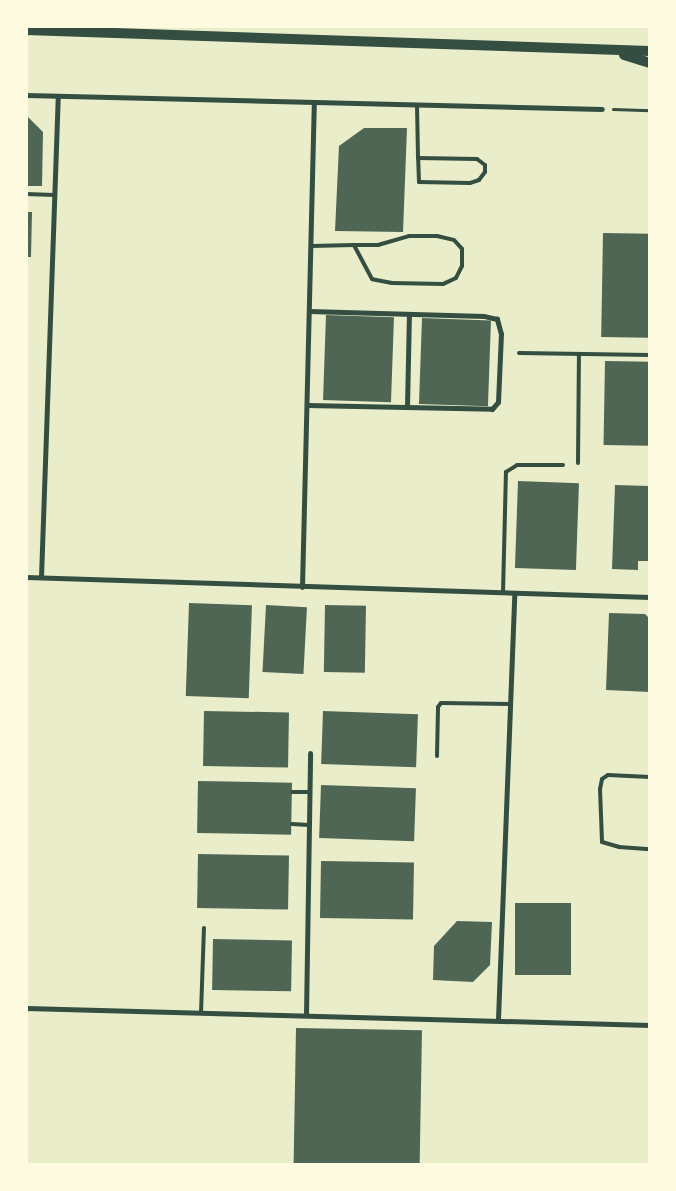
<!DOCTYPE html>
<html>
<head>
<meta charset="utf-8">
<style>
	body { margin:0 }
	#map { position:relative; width:676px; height:1191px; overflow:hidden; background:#e9edc9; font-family:"Crimson Pro",serif }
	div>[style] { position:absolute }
	.building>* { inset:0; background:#4f6655; transform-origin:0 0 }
	.path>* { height:3px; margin:-1.5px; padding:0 1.5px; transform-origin:1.5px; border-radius:1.5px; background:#344e41 }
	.service>* { height:4px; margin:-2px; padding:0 2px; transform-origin:2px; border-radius:2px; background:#344e41 }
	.minor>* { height:5px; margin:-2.5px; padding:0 2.5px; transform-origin:2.5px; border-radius:2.5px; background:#344e41 }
	.secondary>* { height:10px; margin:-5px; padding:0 5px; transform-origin:5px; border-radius:5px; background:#344e41 }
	span { translate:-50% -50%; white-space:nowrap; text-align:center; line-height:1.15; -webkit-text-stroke:5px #fefae0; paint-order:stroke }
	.frame { position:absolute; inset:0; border:28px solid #fefae0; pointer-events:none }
</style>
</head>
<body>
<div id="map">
	<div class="building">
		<div style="clip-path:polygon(26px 115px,43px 132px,42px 186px,26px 186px)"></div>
		<div style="clip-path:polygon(364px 128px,407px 128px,403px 232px,335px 231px,339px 146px)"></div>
		<div style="clip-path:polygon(26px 212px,32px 212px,31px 257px,26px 257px)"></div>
		<div style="left:603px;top:233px;width:47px;height:104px;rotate:1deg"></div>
		<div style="left:326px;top:315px;width:68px;height:85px;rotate:2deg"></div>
		<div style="left:422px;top:318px;width:69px;height:86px;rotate:2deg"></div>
		<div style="left:605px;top:361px;width:45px;height:84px;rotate:1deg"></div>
		<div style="left:518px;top:481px;width:61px;height:87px;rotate:2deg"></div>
		<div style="clip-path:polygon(615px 485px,650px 486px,650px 561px,638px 561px,638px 570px,612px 569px)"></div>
		<div style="left:189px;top:603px;width:63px;height:93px;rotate:2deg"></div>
		<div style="left:266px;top:605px;width:41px;height:67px;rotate:3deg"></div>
		<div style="left:325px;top:605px;width:41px;height:67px;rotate:1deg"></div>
		<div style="clip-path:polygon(609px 613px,645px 614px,650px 619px,650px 692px,606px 690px)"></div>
		<div style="left:204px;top:711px;width:85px;height:55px;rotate:1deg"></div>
		<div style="left:323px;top:711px;width:95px;height:53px;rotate:2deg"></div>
		<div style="left:198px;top:781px;width:94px;height:52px;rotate:1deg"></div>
		<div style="left:321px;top:785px;width:95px;height:53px;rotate:2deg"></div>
		<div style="left:198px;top:854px;width:91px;height:54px;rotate:1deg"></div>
		<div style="left:321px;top:861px;width:93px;height:57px;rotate:1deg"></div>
		<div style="left:515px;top:903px;width:56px;height:72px"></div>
		<div style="clip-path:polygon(457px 921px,492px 922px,490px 965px,473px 982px,433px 980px,434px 946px)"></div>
		<div style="left:213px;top:939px;width:79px;height:51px;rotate:1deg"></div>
		<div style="left:296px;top:1028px;width:126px;height:137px;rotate:1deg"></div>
	</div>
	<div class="path">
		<div style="left:613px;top:109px;width:37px;rotate:2deg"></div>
	</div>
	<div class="service">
		<div style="left:417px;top:105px;width:53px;rotate:88.9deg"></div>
		<div style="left:418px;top:158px;width:59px;rotate:1deg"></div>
		<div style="left:477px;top:159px;width:10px;rotate:37deg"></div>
		<div style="left:485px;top:165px;width:7px;rotate:90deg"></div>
		<div style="left:485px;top:172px;width:10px;rotate:127deg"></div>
		<div style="left:479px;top:180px;width:9px;rotate:162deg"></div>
		<div style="left:470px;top:183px;width:51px;rotate:-178.9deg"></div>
		<div style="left:419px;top:182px;width:24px;rotate:-92deg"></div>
		<div style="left:26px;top:194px;width:28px;rotate:2deg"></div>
		<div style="left:311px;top:246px;width:43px;rotate:-1.3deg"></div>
		<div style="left:354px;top:245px;width:24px"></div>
		<div style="left:378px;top:245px;width:32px;rotate:-16deg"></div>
		<div style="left:409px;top:236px;width:28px"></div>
		<div style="left:437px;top:236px;width:17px;rotate:13deg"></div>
		<div style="left:454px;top:240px;width:12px;rotate:48deg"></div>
		<div style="left:462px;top:249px;width:17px;rotate:90deg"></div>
		<div style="left:462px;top:266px;width:13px;rotate:117deg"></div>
		<div style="left:456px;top:278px;width:14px;rotate:155deg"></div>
		<div style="left:443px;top:284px;width:51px;rotate:-178.9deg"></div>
		<div style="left:392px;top:283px;width:20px;rotate:-169deg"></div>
		<div style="left:372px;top:279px;width:38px;rotate:-118deg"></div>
		<div style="left:519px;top:353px;width:131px;rotate:0.9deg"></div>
		<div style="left:578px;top:463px;width:109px;rotate:-89.5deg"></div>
		<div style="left:503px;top:593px;width:121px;rotate:-88.6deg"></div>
		<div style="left:506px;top:472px;width:13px;rotate:-32deg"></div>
		<div style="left:517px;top:465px;width:46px"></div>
		<div style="left:437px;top:756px;width:49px;rotate:-88.8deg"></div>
		<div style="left:438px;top:707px;width:5px;rotate:-53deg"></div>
		<div style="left:441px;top:703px;width:69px;rotate:0.8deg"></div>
		<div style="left:650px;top:777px;width:42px;rotate:-177.3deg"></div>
		<div style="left:608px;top:775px;width:7px;rotate:146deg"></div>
		<div style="left:602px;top:779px;width:10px;rotate:101deg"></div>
		<div style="left:600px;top:789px;width:53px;rotate:87.8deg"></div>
		<div style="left:602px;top:842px;width:18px;rotate:16deg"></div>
		<div style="left:619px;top:847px;width:31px;rotate:4deg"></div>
		<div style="left:292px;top:792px;width:17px"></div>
		<div style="left:292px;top:824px;width:17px;rotate:3deg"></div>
		<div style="left:201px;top:1013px;width:85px;rotate:-88deg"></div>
	</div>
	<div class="minor">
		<div style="left:26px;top:95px;width:576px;rotate:1.39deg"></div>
		<div style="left:307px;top:405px;width:185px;rotate:1.2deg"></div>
		<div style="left:492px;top:409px;width:9px;rotate:-49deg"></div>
		<div style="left:498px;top:402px;width:68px;rotate:-87.5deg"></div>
		<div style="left:501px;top:334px;width:16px;rotate:-105deg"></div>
		<div style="left:497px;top:319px;width:13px;rotate:-167deg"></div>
		<div style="left:484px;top:316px;width:175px;rotate:-178.4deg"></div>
		<div style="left:407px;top:407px;width:93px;rotate:-88.8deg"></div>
		<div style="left:26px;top:577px;width:624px;rotate:1.84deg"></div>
		<div style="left:41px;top:577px;width:481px;rotate:-88deg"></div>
		<div style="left:302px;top:587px;width:484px;rotate:-88.6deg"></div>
		<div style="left:26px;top:1008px;width:624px;rotate:1.56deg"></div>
		<div style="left:306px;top:1015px;width:262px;rotate:-89.1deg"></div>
		<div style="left:498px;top:1019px;width:426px;rotate:-87.8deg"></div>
	</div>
	<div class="secondary">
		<div style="left:26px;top:30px;width:624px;rotate:1.93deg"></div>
		<div style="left:624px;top:55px;width:27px;rotate:17deg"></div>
	</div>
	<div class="frame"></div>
</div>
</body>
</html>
